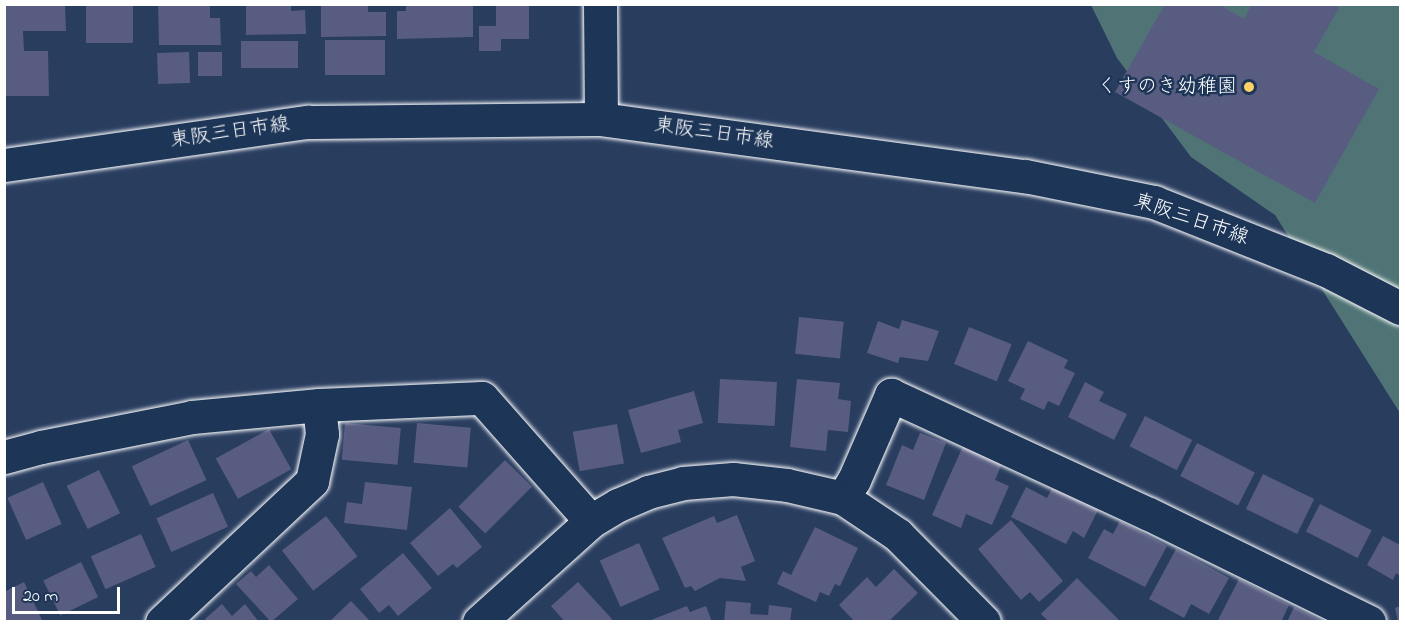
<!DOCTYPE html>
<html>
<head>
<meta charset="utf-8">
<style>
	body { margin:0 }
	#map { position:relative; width:1405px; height:626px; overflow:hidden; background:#293d5f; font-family:"Indie Flower","Klee One",sans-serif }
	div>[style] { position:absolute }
	.green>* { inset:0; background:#507475 }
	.building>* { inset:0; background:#585c80; transform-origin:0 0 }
	.roads { filter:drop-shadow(0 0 2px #fff) drop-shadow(0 0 2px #fff) }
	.minor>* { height:33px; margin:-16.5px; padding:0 16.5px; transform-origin:16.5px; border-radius:16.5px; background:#1d3557 }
	.tertiary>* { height:33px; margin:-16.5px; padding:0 16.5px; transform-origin:16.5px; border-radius:16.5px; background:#1d3557 }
	.secondary>* { height:33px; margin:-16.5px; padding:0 16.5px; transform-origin:16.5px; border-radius:16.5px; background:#1d3557 }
	.dots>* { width:16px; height:16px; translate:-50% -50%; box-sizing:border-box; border:3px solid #1d3557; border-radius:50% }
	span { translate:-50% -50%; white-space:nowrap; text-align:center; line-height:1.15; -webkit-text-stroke:5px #1d3557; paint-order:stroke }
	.poi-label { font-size:20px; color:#fff }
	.right { translate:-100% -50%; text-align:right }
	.street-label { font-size:20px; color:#fff }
	.frame { position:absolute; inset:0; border:6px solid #fff; pointer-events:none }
	.scale { position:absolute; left:12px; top:587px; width:108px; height:27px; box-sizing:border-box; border:3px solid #fff; border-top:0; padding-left:8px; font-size:18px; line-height:21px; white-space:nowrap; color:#fff; -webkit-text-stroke:4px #1d3557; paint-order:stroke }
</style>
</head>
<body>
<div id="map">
	<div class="green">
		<div style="clip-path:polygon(1091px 5px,1400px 5px,1400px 413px,1275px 215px,1191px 157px,1117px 58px)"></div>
	</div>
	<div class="building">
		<div style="clip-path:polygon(16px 4px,65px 4px,66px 31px,23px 31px,24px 51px,48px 51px,49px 96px,4px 96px,4px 6px)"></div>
		<div style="left:86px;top:4px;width:47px;height:39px"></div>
		<div style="clip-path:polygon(158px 4px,210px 4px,210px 18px,220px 18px,221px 45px,159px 45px)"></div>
		<div style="clip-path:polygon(246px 4px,291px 4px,291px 11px,305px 10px,306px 34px,246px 35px)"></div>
		<div style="clip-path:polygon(321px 4px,368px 4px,368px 12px,386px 12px,386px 36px,321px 37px)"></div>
		<div style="clip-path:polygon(406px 4px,473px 4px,473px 37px,397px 39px,397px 11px,406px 11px)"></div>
		<div style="clip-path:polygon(496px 4px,529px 4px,529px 39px,501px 39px,501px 51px,479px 51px,479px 26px,496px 26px)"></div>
		<div style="clip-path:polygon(1165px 4px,1218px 4px,1244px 19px,1252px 4px,1332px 4px,1339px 8px,1314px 52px,1379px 89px,1315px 203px,1115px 92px)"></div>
		<div style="left:325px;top:40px;width:60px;height:35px"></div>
		<div style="left:298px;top:41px;width:27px;height:57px;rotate:90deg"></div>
		<div style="left:189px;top:52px;width:31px;height:32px;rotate:88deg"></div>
		<div style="left:198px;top:52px;width:24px;height:24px"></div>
		<div style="left:799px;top:317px;width:45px;height:37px;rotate:6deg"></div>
		<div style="clip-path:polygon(902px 320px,939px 331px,928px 361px,900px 357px,898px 363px,867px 353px,878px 321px,899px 329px)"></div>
		<div style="left:969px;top:327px;width:46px;height:40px;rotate:22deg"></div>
		<div style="clip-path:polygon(1028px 341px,1068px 360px,1064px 368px,1075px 373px,1059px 406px,1048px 401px,1044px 410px,1020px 399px,1025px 389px,1008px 381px)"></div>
		<div style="left:720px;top:379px;width:57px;height:44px;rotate:3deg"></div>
		<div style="clip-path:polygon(797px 379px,840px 383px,838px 399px,851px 401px,848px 432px,828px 430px,826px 451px,790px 447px)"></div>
		<div style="clip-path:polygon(1085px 382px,1104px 392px,1099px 401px,1127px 414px,1114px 440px,1068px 417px)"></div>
		<div style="clip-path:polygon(694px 391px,703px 423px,678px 430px,681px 442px,641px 453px,628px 410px)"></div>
		<div style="left:1145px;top:416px;width:53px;height:34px;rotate:27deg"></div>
		<div style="left:345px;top:423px;width:56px;height:37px;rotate:5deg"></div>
		<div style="left:417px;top:423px;width:54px;height:40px;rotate:5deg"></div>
		<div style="left:617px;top:424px;width:40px;height:45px;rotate:80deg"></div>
		<div style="left:269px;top:429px;width:46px;height:61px;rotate:61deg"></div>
		<div style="clip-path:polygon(920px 433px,946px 443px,924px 500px,886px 485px,902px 445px,913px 450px)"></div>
		<div style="left:188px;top:440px;width:44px;height:62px;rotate:65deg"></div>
		<div style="left:1197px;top:443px;width:65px;height:37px;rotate:27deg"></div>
		<div style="clip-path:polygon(964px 444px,1003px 461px,995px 480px,1009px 486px,992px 525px,966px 514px,961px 528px,932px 515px)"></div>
		<div style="left:505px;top:460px;width:38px;height:66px;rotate:45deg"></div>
		<div style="left:99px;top:470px;width:48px;height:36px;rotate:64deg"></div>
		<div style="left:1263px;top:474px;width:57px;height:39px;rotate:26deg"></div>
		<div style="left:43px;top:482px;width:46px;height:39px;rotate:66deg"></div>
		<div style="clip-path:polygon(365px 482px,412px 487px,407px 530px,344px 523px,347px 502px,362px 504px)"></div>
		<div style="clip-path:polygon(1026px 487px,1047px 498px,1053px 487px,1098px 510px,1084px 538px,1073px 531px,1066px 544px,1011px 517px)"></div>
		<div style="left:213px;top:493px;width:37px;height:62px;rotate:66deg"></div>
		<div style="left:1320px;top:504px;width:58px;height:31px;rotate:27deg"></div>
		<div style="clip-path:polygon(450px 508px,482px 547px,457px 568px,453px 564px,438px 576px,410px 543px)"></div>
		<div style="clip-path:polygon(737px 515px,755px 561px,741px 567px,746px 581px,720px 578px,695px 591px,691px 586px,685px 588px,662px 538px,714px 516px,717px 523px)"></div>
		<div style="left:326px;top:516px;width:51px;height:56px;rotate:52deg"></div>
		<div style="clip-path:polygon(1011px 520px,1063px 581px,1039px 602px,1030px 592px,1021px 600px,978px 549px)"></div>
		<div style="clip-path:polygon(1120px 521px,1167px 546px,1145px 587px,1088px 558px,1104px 529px,1113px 534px)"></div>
		<div style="clip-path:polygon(815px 527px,858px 548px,840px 586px,835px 584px,829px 596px,820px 592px,816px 602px,777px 584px,783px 571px,791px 575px)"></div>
		<div style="left:141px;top:534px;width:36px;height:55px;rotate:66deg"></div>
		<div style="clip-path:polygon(1383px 536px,1400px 545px,1400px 576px,1396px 573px,1393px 580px,1367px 565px)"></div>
		<div style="left:639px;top:543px;width:51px;height:43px;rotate:66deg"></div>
		<div style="clip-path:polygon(1176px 549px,1229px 578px,1209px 614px,1191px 604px,1184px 618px,1149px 599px)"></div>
		<div style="clip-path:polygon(403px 553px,432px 588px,398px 616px,389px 605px,379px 613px,360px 589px)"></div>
		<div style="left:81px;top:562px;width:39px;height:42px;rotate:64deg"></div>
		<div style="clip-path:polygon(269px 565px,298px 599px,271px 622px,236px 584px,251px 571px,256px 577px)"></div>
		<div style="clip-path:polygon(894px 569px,918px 593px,888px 622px,855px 622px,839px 605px,867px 577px,876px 587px)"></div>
		<div style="clip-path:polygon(1077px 578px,1121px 622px,1049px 622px,1041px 614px)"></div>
		<div style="clip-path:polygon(1239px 579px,1289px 605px,1281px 622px,1217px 622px)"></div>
		<div style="clip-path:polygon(24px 582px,43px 622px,4px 622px,4px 592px)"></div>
		<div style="clip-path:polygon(578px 582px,612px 619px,610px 622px,565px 622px,551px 606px)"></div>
		<div style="clip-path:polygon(351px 601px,371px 622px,329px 622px)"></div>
		<div style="clip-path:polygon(726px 601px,751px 603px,750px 614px,768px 615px,769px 605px,792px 608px,790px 622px,724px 622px)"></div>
		<div style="clip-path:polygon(222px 604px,232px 616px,245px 604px,259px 622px,207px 622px,205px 619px)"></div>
		<div style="clip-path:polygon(687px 606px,690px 612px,706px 606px,712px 622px,646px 622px)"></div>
		<div style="clip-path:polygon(1400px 606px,1400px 622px,1398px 622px,1395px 608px)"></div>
		<div style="clip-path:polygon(1294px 607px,1324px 622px,1287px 622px)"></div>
	</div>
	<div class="roads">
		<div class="minor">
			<div style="left:4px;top:457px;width:38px;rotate:-15deg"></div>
			<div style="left:41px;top:447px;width:154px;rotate:-11.2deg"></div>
			<div style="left:192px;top:417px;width:128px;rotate:-5.4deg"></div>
			<div style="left:319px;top:405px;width:163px;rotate:-2.5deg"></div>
			<div style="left:482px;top:398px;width:164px;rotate:48.5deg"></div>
			<div style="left:843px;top:498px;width:21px;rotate:-59deg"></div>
			<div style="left:854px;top:480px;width:93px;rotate:-66.5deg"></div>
			<div style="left:891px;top:395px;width:284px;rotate:24.8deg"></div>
			<div style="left:1149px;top:514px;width:245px;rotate:26.1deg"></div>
			<div style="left:162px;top:622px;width:206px;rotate:-43.2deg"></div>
			<div style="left:312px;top:481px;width:48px;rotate:-78deg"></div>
			<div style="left:322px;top:434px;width:29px;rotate:-96deg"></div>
			<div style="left:479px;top:622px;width:151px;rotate:-42deg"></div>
			<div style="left:591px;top:521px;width:31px;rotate:-31deg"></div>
			<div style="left:618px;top:505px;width:33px;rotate:-23deg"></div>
			<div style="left:648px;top:492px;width:36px;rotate:-14deg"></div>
			<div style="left:683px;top:483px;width:50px;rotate:-4.6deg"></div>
			<div style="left:733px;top:479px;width:54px;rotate:6.3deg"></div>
			<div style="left:787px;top:485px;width:57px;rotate:13.1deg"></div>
			<div style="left:843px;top:498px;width:66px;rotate:33.9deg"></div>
			<div style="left:898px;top:535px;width:122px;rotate:45.3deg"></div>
		</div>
		<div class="tertiary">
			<div style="left:600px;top:4px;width:115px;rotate:89.5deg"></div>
		</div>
		<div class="secondary">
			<div style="left:4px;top:165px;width:307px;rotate:-8.1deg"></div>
			<div style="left:308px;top:122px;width:293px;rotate:-0.6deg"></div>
			<div style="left:601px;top:119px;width:428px;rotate:7.7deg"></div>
			<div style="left:1025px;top:176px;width:132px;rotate:11.4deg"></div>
			<div style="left:1154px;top:202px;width:185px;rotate:21.6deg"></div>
			<div style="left:1326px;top:270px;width:83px;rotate:27.2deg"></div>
		</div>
	</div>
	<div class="dots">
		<div style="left:1249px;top:87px;background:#ffd166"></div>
	</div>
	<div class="poi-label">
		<span class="right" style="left:1237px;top:87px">くすのき幼稚園</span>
	</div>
	<div class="street-label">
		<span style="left:230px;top:133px;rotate:-8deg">東阪三日市線</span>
		<span style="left:714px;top:134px;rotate:8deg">東阪三日市線</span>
		<span style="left:1191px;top:220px;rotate:19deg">東阪三日市線</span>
	</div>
	<div class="frame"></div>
	<div class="scale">20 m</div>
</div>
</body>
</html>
